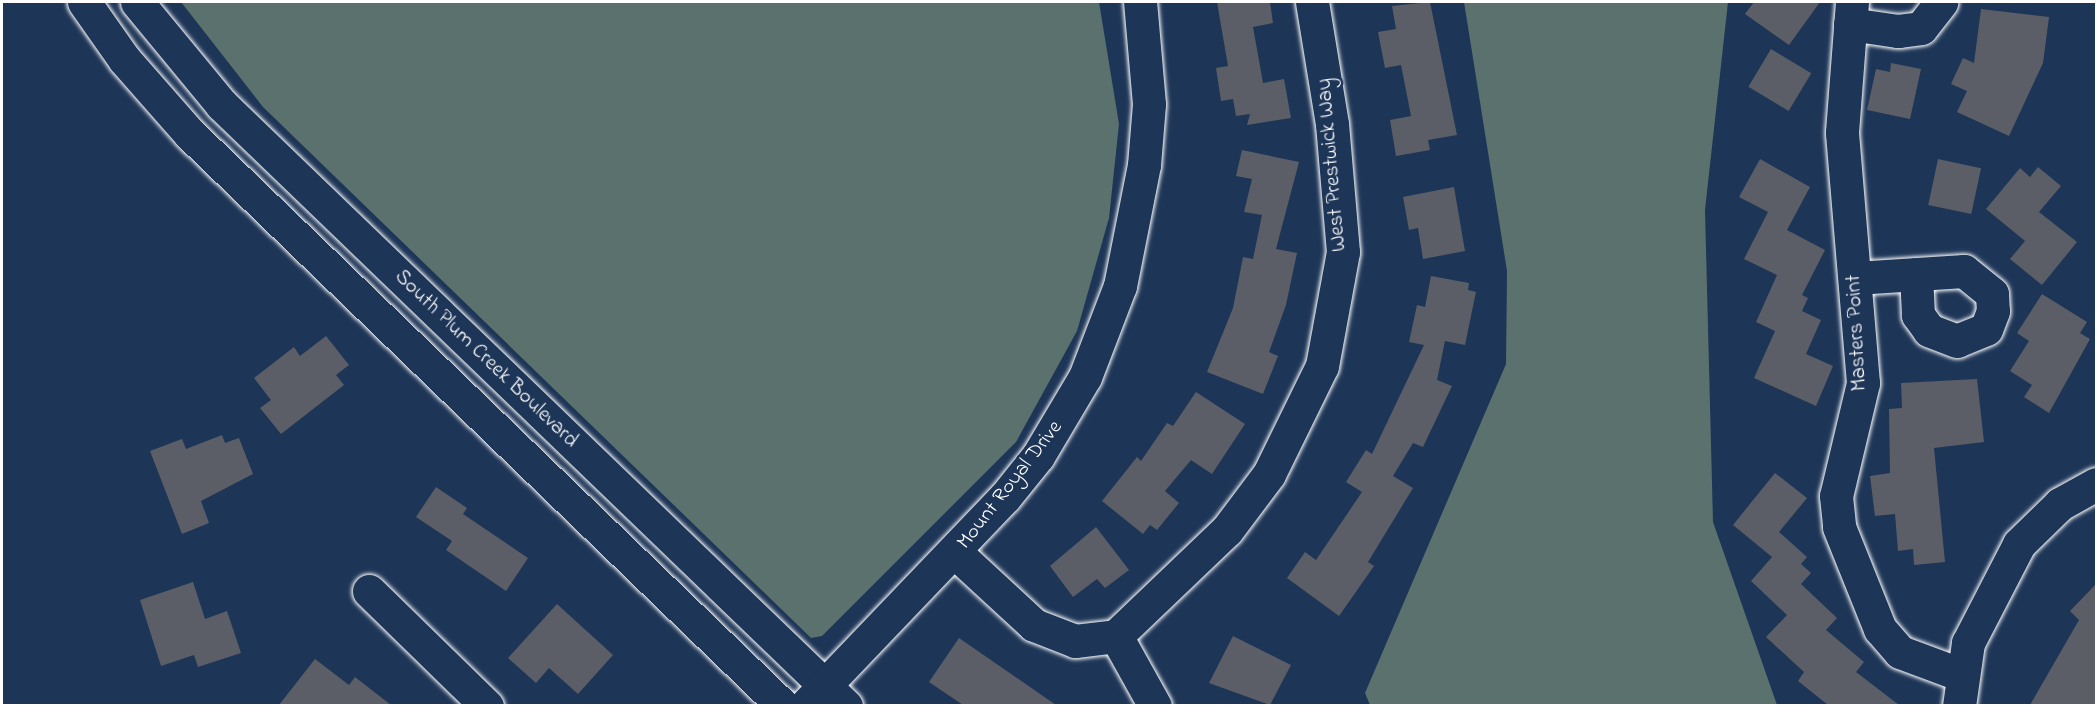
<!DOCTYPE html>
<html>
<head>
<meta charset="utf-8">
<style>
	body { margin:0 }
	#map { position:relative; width:2098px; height:707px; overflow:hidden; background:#1d3557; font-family:"Indie Flower",sans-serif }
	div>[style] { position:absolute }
	.green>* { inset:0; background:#5a716d }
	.building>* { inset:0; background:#5b5e66; transform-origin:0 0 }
	.roads { filter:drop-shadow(0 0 2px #fff) drop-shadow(0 0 2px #fff) }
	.minor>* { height:33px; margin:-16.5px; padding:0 16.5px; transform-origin:16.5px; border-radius:16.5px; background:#1d3557 }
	span { translate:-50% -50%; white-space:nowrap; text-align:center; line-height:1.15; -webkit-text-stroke:5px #1d3557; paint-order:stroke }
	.street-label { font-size:21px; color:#fff }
	.frame { position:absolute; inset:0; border:3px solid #fff; pointer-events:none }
</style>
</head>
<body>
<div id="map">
	<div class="green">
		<div style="clip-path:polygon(181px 2px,1099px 2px,1119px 124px,1109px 218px,1077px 331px,1016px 442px,822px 636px,811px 638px,263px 107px)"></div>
		<div style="clip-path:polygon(1464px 2px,1728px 2px,1705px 210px,1713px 522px,1777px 705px,1370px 705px,1365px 693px,1506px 364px,1507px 271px)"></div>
	</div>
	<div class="building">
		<div style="clip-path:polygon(1217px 2px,1270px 2px,1273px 23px,1253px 27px,1263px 83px,1284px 79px,1291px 118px,1247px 125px,1250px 114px,1236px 116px,1233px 99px,1221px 101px,1216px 68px,1228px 66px)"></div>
		<div style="clip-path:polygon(1430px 2px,1457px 135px,1428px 140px,1430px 150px,1396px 156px,1390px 120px,1411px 116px,1401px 65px,1385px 68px,1378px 32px,1396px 29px,1392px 6px)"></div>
		<div style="clip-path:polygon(1754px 2px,1820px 2px,1789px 45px,1745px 14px)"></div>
		<div style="clip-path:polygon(1981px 9px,2049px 17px,2043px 63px,2009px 136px,1957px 112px,1967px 91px,1951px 84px,1963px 58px,1974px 63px)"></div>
		<div style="left:1771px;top:49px;width:47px;height:44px;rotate:31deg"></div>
		<div style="clip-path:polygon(1891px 63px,1921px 69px,1910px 119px,1867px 110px,1876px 69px,1890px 72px)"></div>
		<div style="clip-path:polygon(1242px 150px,1299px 162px,1276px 249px,1297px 253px,1286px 305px,1269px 352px,1278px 356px,1263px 394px,1207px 372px,1233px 308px,1243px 257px,1253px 259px,1262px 215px,1244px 212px,1252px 179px,1236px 176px)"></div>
		<div style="clip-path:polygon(1760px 159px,1810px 187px,1787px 230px,1825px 250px,1802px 295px,1808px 298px,1802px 311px,1821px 320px,1806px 354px,1833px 366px,1816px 406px,1754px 378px,1775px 331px,1756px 322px,1777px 275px,1744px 259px,1768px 212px,1739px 197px)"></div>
		<div style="left:1938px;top:159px;width:44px;height:47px;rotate:12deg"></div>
		<div style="clip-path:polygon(2038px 167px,2061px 186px,2039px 212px,2077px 242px,2042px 285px,2010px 259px,2025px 241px,1986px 209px,2020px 168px,2030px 177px)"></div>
		<div style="clip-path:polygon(1454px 187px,1465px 251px,1423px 259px,1418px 228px,1409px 230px,1403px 197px)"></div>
		<div style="clip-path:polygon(1431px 276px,1469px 283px,1468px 290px,1476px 292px,1465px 345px,1445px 341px,1437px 380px,1452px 386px,1423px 447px,1413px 443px,1393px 476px,1413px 488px,1368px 562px,1374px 566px,1339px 616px,1287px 578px,1305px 552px,1316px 560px,1362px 492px,1346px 482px,1366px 450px,1372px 454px,1424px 345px,1409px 342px,1417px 305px,1425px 307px)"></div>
		<div style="clip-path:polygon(2042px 294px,2087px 322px,2080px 333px,2090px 339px,2049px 413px,2024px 397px,2032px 385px,2010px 371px,2029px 341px,2017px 333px)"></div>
		<div style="clip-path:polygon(326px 336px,349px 365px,336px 375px,344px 385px,281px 434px,260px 408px,271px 400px,254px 378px,294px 347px,300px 356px)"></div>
		<div style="clip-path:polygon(1977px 379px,1984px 442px,1934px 448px,1945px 562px,1914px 565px,1913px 549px,1898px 551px,1895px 514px,1875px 516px,1870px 476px,1890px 473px,1889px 409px,1902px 408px,1901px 383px)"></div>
		<div style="clip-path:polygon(1196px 392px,1245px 424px,1212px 474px,1191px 460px,1165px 491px,1179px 503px,1157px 530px,1150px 525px,1143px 534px,1102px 501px,1137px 457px,1141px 461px,1167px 423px,1173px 426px)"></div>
		<div style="clip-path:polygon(222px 435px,225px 443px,239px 438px,253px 474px,201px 501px,209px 523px,182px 534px,150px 451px,182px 439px,186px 449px)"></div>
		<div style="clip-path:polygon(1775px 473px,1807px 498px,1779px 532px,1807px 557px,1801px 564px,1811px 573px,1801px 584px,1837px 618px,1826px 630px,1864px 662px,1856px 672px,1899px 705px,1828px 705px,1798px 681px,1804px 672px,1766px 637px,1787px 615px,1751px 581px,1772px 557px,1733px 525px)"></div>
		<div style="clip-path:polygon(436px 487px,467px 508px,463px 514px,528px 558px,506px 591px,446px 550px,452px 541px,416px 517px)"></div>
		<div style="clip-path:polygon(1096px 527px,1129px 570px,1105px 588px,1097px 579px,1073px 597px,1050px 566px)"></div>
		<div style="clip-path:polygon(193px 582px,205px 619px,227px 611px,241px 653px,198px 667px,194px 655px,161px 666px,140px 600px)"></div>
		<div style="clip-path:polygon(2097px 583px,2097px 705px,2030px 705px,2079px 620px,2070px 611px)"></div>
		<div style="clip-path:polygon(557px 604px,613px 655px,578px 694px,549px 668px,536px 683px,508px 658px)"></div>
		<div style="clip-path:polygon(1233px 636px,1291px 665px,1270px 705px,1209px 683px)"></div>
		<div style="clip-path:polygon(959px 638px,1056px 705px,963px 705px,929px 682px)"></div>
		<div style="clip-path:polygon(315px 659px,349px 685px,355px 677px,391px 705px,279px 705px)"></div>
	</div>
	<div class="roads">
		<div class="minor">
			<div style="left:84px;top:2px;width:70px;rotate:54.9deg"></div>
			<div style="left:124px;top:59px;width:100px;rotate:48.7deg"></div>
			<div style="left:190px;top:134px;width:824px;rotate:43.97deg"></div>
			<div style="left:137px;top:2px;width:132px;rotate:50.5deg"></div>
			<div style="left:221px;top:104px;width:868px;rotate:43.93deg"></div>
			<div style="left:1852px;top:2px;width:131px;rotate:94.4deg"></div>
			<div style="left:1842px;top:133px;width:251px;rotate:85.2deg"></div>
			<div style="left:1863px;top:383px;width:116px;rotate:103.4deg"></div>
			<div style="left:1836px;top:496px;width:31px;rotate:84deg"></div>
			<div style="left:1839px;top:527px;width:110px;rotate:68.1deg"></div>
			<div style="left:1880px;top:629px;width:30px;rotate:49deg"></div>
			<div style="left:1900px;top:652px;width:66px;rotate:20.4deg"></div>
			<div style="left:1850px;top:24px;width:49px;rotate:8.3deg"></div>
			<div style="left:1898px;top:31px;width:23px;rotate:-7deg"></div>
			<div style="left:1921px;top:28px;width:33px;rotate:-52deg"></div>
			<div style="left:1855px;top:278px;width:109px;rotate:-3.7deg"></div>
			<div style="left:1964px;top:271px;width:36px;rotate:39deg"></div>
			<div style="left:1992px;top:294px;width:17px;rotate:87deg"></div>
			<div style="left:1993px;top:311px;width:19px;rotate:111deg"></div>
			<div style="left:1986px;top:329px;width:31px;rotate:158deg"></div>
			<div style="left:1957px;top:341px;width:30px;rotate:-159deg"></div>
			<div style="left:1929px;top:330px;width:19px;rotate:-126deg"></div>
			<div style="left:1918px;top:315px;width:41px;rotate:-92.8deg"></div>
			<div style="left:956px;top:553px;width:106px;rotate:42.7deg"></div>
			<div style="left:1034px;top:625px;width:44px;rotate:21.3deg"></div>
			<div style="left:1075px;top:641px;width:41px;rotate:-7deg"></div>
			<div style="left:1116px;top:636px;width:153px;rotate:-43.7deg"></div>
			<div style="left:1227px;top:530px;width:70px;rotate:-53.1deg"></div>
			<div style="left:1269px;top:474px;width:120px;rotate:-63.9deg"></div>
			<div style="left:1322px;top:366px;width:116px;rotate:-79.6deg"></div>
			<div style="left:1343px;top:252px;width:128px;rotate:-94.9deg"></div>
			<div style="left:1332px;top:124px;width:124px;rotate:-99.3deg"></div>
			<div style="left:369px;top:591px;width:165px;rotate:44.3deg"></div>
			<div style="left:1116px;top:636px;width:80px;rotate:60.9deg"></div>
			<div style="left:805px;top:706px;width:289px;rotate:-46.3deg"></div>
			<div style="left:1005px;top:497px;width:53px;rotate:-51.2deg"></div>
			<div style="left:1038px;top:456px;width:92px;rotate:-59.3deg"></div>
			<div style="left:1085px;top:377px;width:97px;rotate:-69deg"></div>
			<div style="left:1120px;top:286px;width:123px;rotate:-78.8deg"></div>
			<div style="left:1144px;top:165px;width:61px;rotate:-85.3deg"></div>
			<div style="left:1149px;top:104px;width:102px;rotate:-95deg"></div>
			<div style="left:1959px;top:706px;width:64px;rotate:-81.9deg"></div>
			<div style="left:1968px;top:643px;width:111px;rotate:-62.7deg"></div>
			<div style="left:2019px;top:544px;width:57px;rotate:-44.3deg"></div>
			<div style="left:2060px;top:504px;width:41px;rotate:-29.1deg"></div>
		</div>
	</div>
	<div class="street-label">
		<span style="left:1332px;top:165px;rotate:-95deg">West Prestwick Way</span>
		<span style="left:1857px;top:333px;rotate:-93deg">Masters Point</span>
		<span style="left:486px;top:359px;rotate:44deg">South Plum Creek Boulevard</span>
		<span style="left:1010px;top:485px;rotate:-52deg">Mount Royal Drive</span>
	</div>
	<div class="frame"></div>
</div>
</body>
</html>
